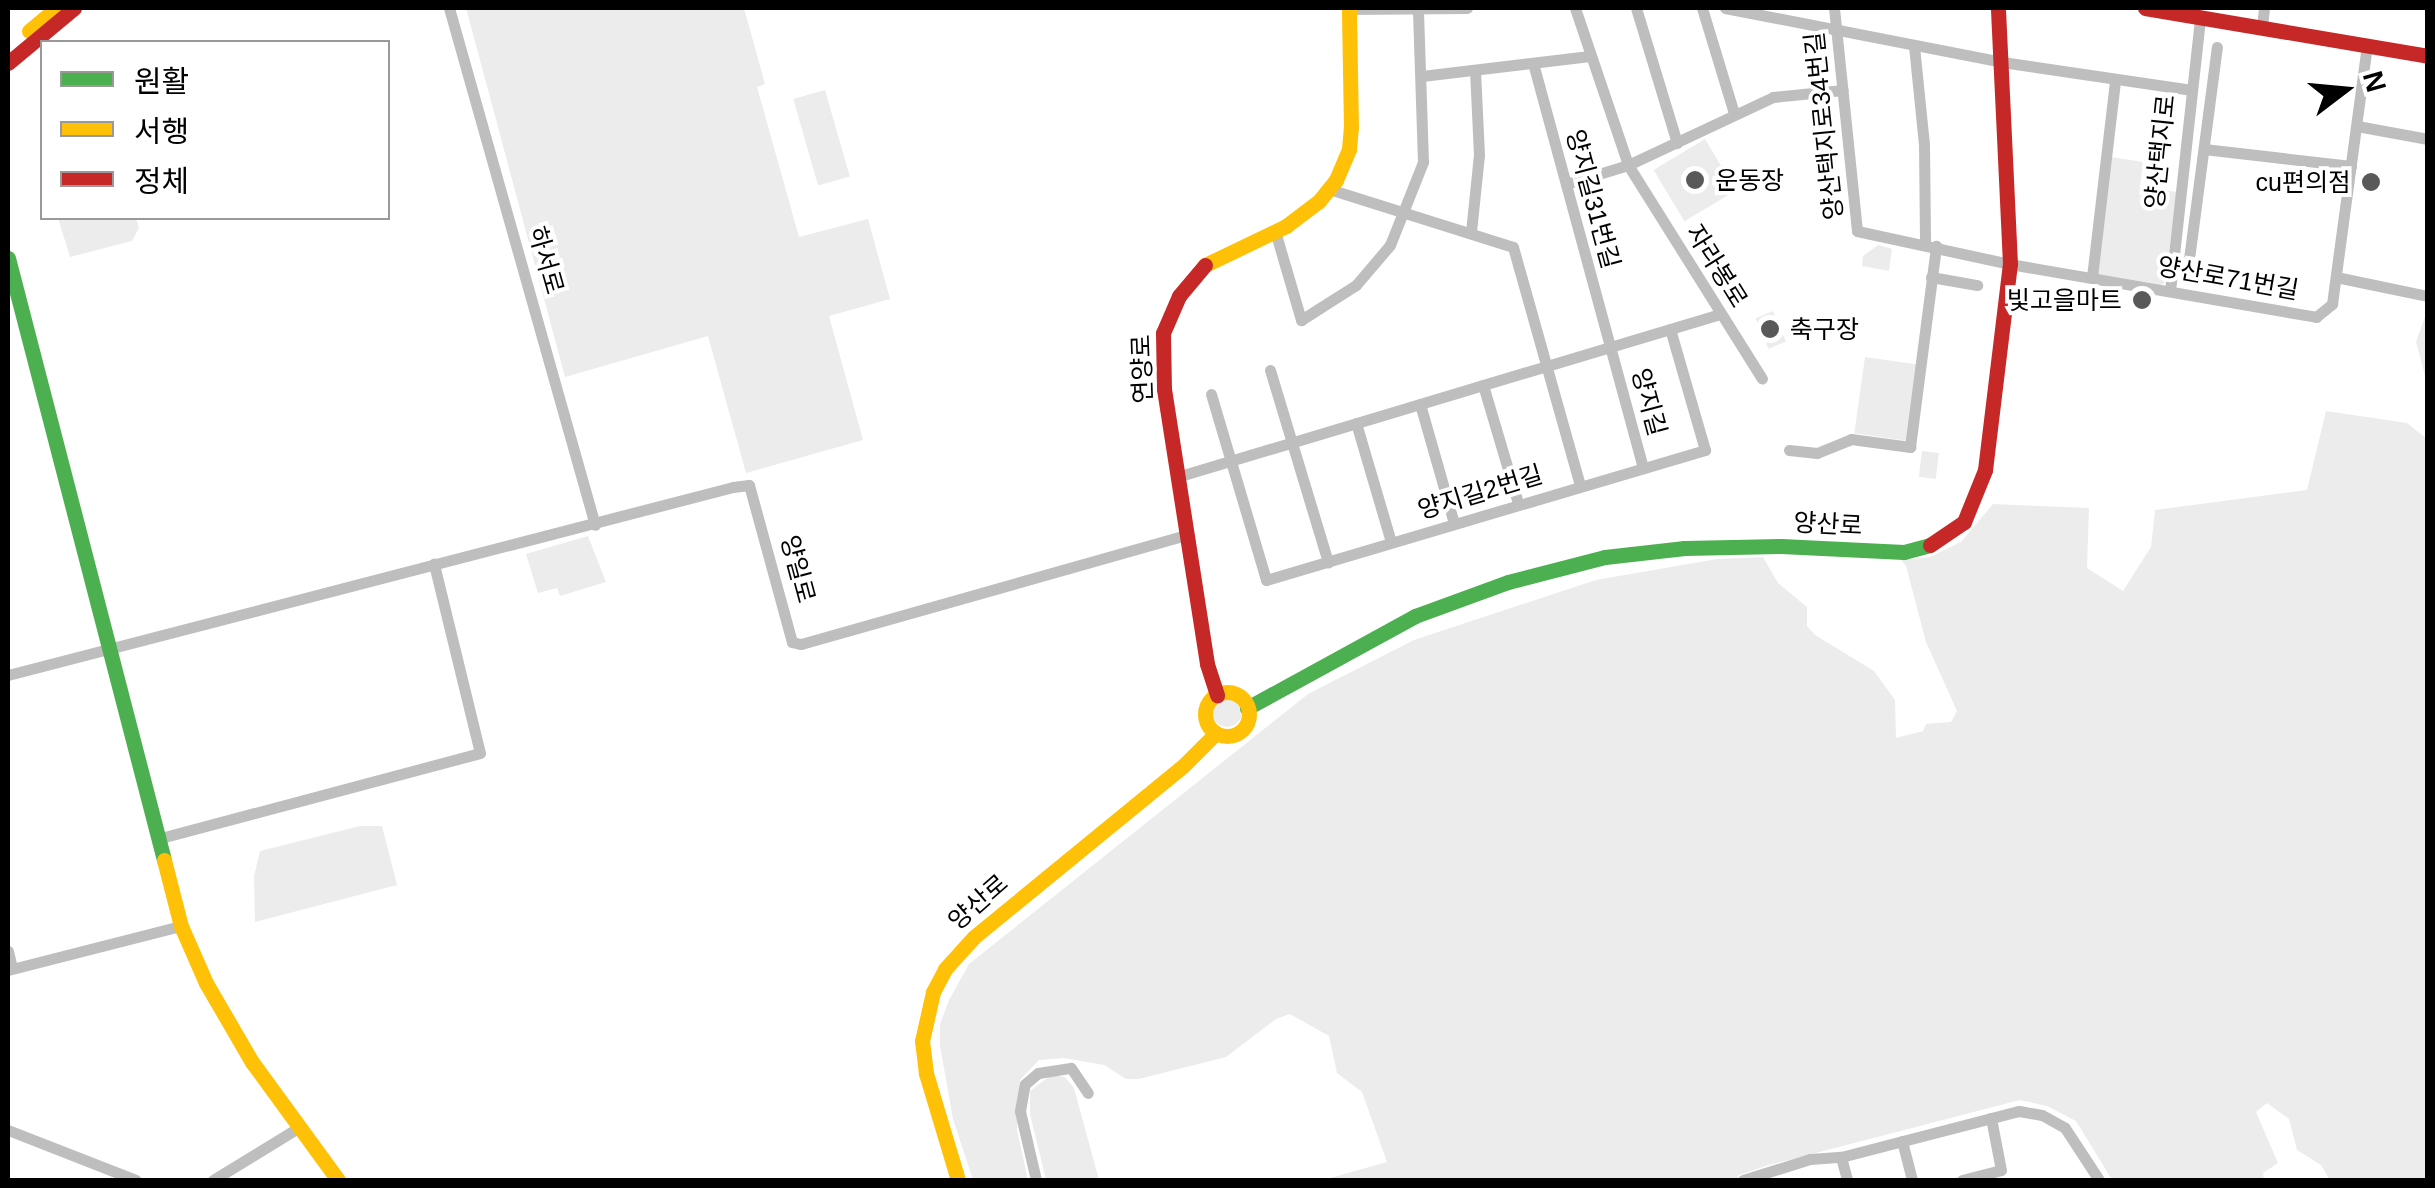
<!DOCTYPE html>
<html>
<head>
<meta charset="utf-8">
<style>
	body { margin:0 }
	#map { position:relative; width:2435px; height:1188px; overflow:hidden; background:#fff; font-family:Helvetica,"Noto Sans KR",sans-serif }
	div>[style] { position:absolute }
	.green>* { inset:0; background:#ececec; transform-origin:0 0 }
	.round { border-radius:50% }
	.street>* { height:11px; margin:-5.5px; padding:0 5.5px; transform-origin:5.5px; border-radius:5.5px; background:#bebebe }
	.fast>* { height:15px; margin:-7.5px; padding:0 7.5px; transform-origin:7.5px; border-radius:7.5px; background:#4caf50 }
	.slow>* { height:15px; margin:-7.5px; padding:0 7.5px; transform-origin:7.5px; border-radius:7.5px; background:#ffc107 }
	.slow>.ring { margin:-7.5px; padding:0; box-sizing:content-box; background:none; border:15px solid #ffc107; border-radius:50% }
	.jam>* { height:15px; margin:-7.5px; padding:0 7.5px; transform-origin:7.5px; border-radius:7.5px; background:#c62828 }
	.dots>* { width:28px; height:28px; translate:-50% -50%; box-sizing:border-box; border:5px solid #fff; border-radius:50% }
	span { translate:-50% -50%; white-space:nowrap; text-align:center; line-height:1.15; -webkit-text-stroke:8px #fff; paint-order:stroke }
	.street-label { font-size:25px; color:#000 }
	.poi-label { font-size:25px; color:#000 }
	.left { translate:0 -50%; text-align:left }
	.right { translate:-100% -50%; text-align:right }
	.frame { position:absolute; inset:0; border:10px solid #000; pointer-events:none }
	.legend { position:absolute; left:40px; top:40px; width:350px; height:180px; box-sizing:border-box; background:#fff; border:2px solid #999; margin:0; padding:12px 18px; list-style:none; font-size:30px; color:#000 }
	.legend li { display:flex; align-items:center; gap:20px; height:50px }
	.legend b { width:50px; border:2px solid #999 }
	.north { position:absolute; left:2295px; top:40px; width:100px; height:100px; -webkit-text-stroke:8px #fff; paint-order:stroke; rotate:74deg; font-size:28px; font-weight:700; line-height:40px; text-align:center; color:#000 }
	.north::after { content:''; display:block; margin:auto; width:35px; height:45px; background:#000; clip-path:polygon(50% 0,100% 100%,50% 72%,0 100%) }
</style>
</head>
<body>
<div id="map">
	<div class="green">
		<div style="clip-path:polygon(466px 8px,744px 8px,765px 84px,757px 87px,799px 237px,868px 219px,890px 299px,829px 316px,863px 440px,746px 473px,708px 336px,565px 377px)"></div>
		<div style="left:825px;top:90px;width:90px;height:33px;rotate:74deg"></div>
		<div style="left:1705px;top:139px;width:60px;height:60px;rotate:59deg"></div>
		<div style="clip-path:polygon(2111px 157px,2143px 162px,2140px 187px,2177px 192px,2165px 282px,2160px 286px,2096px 275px)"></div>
		<div style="clip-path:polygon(58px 218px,136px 218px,139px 228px,132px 241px,70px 257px)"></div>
		<div style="clip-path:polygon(1878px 245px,1892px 249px,1889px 271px,1862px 266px,1863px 256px)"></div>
		<div style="left:1773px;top:311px;width:33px;height:19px;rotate:67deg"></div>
		<div style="clip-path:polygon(2427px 311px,2427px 383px,2416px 342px)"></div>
		<div style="left:1865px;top:357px;width:55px;height:77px;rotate:8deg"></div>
		<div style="clip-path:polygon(2326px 411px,2407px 423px,2427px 439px,2427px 1180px,2330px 1180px,2321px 1165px,2297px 1150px,2289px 1119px,2267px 1103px,2256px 1112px,2278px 1163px,2263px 1173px,2264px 1180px,2112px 1180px,2076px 1121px,2047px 1106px,2020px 1100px,1769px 1165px,1739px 1175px,1737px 1180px,1323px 1180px,1387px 1162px,1362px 1092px,1337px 1073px,1329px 1036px,1290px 1014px,1276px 1019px,1226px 1057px,1139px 1079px,1126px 1079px,1104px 1065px,1064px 1058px,1039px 1060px,1020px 1080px,1017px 1130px,1028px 1180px,973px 1180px,953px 1119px,940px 1046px,940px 1024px,949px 1000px,969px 964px,1308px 694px,1414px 640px,1596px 580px,1717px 559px,1763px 557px,1778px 583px,1807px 607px,1807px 626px,1815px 635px,1874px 671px,1895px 700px,1896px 738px,1923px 731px,1926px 724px,1951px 722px,1957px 711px,1926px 642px,1906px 566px,1901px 560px,1930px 557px,1961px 542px,1993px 504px,2089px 508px,2087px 568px,2123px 591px,2151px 547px,2155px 510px,2307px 490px)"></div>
		<div style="left:1922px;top:451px;width:17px;height:26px;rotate:7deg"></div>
		<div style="clip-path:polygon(588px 536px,606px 582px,560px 596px,557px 588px,538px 593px,526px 554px)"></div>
		<div class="round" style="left:1212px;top:697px;width:30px;height:30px"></div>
		<div style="clip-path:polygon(360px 826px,382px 826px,397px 885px,255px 922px,254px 876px,260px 851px)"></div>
		<div style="clip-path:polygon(1051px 1075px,1065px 1077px,1074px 1088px,1099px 1180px,1046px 1180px,1030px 1114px,1030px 1091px)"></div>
	</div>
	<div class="street">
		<div style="left:449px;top:8px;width:537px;rotate:74.23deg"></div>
		<div style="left:1575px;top:8px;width:166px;rotate:71.3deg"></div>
		<div style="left:1628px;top:165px;width:252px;rotate:57.9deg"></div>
		<div style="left:1636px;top:8px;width:141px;rotate:73.1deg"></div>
		<div style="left:1702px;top:8px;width:110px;rotate:73.1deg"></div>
		<div style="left:1725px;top:8px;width:282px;rotate:11deg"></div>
		<div style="left:2002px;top:62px;width:192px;rotate:8.4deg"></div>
		<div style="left:1834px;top:8px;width:224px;rotate:84.1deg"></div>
		<div style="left:1857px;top:231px;width:157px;rotate:12.2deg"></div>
		<div style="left:2010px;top:264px;width:311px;rotate:9.8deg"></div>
		<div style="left:2316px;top:317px;width:21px;rotate:-39deg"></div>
		<div style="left:2332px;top:304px;width:260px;rotate:-82.3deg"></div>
		<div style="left:1349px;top:9px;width:118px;rotate:-0.5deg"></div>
		<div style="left:2262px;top:27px;width:19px;rotate:-84deg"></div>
		<div style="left:1914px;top:46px;width:99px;rotate:84.2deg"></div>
		<div style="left:1924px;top:144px;width:100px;rotate:89.4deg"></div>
		<div style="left:1533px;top:63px;width:420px;rotate:74.8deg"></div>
		<div style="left:1422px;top:76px;width:169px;rotate:-6.8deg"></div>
		<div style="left:2357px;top:126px;width:72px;rotate:10.4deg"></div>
		<div style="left:2204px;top:149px;width:148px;rotate:6.6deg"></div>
		<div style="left:1566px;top:184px;width:65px;rotate:-17deg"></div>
		<div style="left:1628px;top:165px;width:160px;rotate:-25.1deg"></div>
		<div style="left:1773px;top:97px;width:70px;rotate:-5.7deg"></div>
		<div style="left:1329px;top:189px;width:193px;rotate:17.5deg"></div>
		<div style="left:1513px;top:247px;width:248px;rotate:74.3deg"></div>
		<div style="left:1275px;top:231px;width:93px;rotate:73.7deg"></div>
		<div style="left:1301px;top:320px;width:65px;rotate:-32.5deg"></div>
		<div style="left:1356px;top:285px;width:52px;rotate:-49.6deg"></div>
		<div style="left:1390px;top:245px;width:89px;rotate:-68.3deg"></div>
		<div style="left:1423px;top:162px;width:153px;rotate:-91.9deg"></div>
		<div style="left:1471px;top:232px;width:77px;rotate:-84.1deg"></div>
		<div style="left:1479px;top:155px;width:85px;rotate:-92.7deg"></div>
		<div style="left:2187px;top:274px;width:229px;rotate:-82.5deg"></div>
		<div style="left:1931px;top:277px;width:47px;rotate:9.9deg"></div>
		<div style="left:2092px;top:277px;width:197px;rotate:-83.3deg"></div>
		<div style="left:2336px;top:277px;width:94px;rotate:11.7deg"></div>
		<div style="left:2170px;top:291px;width:275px;rotate:-83.7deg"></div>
		<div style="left:1270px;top:370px;width:201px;rotate:73.2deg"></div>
		<div style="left:1483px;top:385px;width:123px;rotate:73.5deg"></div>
		<div style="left:1211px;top:394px;width:194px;rotate:73.5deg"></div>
		<div style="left:1266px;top:580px;width:458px;rotate:-16.5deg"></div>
		<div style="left:1705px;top:450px;width:126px;rotate:-106.1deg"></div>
		<div style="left:1420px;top:404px;width:124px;rotate:74.1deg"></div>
		<div style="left:1356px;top:423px;width:124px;rotate:73.6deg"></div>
		<div style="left:1789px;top:450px;width:28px;rotate:6deg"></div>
		<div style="left:1817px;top:453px;width:37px;rotate:-22deg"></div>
		<div style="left:1851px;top:439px;width:60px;rotate:7.7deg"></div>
		<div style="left:1910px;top:447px;width:203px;rotate:-82.6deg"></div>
		<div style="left:1180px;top:476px;width:564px;rotate:-16.7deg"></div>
		<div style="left:8px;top:675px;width:749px;rotate:-14.54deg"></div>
		<div style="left:733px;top:487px;width:16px;rotate:-7deg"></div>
		<div style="left:749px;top:485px;width:163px;rotate:74.7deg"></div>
		<div style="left:792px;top:642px;width:9px;rotate:13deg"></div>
		<div style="left:801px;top:644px;width:401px;rotate:-15.8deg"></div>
		<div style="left:157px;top:839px;width:334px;rotate:-14.9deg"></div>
		<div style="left:480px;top:753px;width:195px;rotate:-103.7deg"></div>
		<div style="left:8px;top:951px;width:18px;rotate:77deg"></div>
		<div style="left:8px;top:970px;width:179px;rotate:-14.3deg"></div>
		<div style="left:8px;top:1130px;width:137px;rotate:21.3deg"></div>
		<div style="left:1902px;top:1141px;width:40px;rotate:75.6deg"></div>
		<div style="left:1841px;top:1157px;width:24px;rotate:75deg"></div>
		<div style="left:213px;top:1180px;width:100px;rotate:-31.5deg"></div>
		<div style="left:1036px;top:1180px;width:71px;rotate:-103.1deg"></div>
		<div style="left:1020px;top:1111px;width:27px;rotate:-80deg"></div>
		<div style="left:1025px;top:1084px;width:17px;rotate:-40deg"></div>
		<div style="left:1038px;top:1073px;width:33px;rotate:-9deg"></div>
		<div style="left:1071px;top:1068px;width:30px;rotate:56deg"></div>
		<div style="left:1743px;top:1180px;width:70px;rotate:-17.4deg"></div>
		<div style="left:1810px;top:1159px;width:31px;rotate:-4deg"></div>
		<div style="left:1841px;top:1157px;width:184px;rotate:-14.5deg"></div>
		<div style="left:2019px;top:1111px;width:23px;rotate:10deg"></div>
		<div style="left:2042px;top:1115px;width:26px;rotate:29deg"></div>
		<div style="left:2065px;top:1128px;width:62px;rotate:56.8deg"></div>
		<div style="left:1962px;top:1180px;width:40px;rotate:-14.4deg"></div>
		<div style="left:2001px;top:1170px;width:53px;rotate:-100.9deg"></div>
	</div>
	<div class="fast">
		<div style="left:8px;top:258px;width:622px;rotate:75.47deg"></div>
		<div style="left:1247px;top:708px;width:192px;rotate:-28.7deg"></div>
		<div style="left:1415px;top:616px;width:99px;rotate:-20.1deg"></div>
		<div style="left:1508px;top:582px;width:100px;rotate:-14.5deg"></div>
		<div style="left:1605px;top:557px;width:80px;rotate:-6.5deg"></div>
		<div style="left:1684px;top:548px;width:97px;rotate:-1.2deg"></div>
		<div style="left:1781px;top:546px;width:123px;rotate:2.8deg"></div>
		<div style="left:1904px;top:552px;width:27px;rotate:-15deg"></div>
	</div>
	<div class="slow">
		<div style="left:29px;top:31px;width:35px;rotate:-40deg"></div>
		<div style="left:1205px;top:265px;width:90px;rotate:-25.7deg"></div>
		<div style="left:1286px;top:226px;width:41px;rotate:-37.1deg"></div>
		<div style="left:1319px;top:201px;width:27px;rotate:-51deg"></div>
		<div style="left:1336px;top:180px;width:34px;rotate:-67deg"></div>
		<div style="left:1349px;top:149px;width:21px;rotate:-85deg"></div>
		<div style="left:1351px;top:128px;width:120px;rotate:-91deg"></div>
		<div class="ring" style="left:1205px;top:692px;width:29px;height:29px"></div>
		<div style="left:164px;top:860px;width:68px;rotate:75.6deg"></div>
		<div style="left:181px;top:926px;width:62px;rotate:66.3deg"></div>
		<div style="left:206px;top:983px;width:91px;rotate:59.8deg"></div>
		<div style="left:252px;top:1062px;width:146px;rotate:53.9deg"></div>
		<div style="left:958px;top:1180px;width:112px;rotate:-106.7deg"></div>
		<div style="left:926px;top:1073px;width:32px;rotate:-97deg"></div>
		<div style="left:922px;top:1041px;width:50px;rotate:-77.3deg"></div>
		<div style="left:933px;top:992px;width:26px;rotate:-62deg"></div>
		<div style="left:945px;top:969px;width:43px;rotate:-47.8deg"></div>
		<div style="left:974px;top:937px;width:271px;rotate:-39.3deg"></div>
		<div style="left:1184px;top:765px;width:45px;rotate:-45deg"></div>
	</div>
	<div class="jam">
		<div style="left:2145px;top:8px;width:287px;rotate:9.6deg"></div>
		<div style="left:8px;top:63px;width:86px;rotate:-39.8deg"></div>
		<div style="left:1205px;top:265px;width:40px;rotate:130deg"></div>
		<div style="left:1179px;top:296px;width:40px;rotate:113.4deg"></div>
		<div style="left:1163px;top:333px;width:56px;rotate:89deg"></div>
		<div style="left:1164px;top:389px;width:278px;rotate:81.1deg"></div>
		<div style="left:1207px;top:664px;width:33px;rotate:72deg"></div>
		<div style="left:1930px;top:545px;width:41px;rotate:-34.1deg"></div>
		<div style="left:1964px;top:522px;width:56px;rotate:-68deg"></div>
		<div style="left:1985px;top:470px;width:208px;rotate:-83.1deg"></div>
		<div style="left:2010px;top:264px;width:256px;rotate:-92.7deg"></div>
	</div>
	<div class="dots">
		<div style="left:1695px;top:180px;background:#595959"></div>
		<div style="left:2371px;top:182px;background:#595959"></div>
		<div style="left:2142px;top:300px;background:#595959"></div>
		<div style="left:1770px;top:329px;background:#595959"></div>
	</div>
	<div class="street-label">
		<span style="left:1824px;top:126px;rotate:-96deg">양산택지로34번길</span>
		<span style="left:2160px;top:152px;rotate:-84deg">양산택지로</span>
		<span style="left:1593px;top:199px;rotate:75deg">양지길31번길</span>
		<span style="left:546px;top:260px;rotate:74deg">하서로</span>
		<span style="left:1717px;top:266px;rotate:58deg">자라봉로</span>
		<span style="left:2228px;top:278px;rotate:10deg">양산로71번길</span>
		<span style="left:1142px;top:369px;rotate:-92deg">연양로</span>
		<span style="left:1649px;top:402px;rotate:75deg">양지길</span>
		<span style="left:1480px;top:492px;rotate:-17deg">양지길2번길</span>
		<span style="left:1828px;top:524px;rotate:3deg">양산로</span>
		<span style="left:798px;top:569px;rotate:75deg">양일로</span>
		<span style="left:978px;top:902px;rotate:-41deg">양산로</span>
	</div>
	<div class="poi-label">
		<span class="left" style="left:1715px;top:180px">운동장</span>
		<span class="right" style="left:2351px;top:182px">cu편의점</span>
		<span class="right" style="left:2122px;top:300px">빛고을마트</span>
		<span class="left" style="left:1790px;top:329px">축구장</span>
	</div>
	<div class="frame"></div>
	<ul class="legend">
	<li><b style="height:12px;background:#4caf50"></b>원활</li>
	<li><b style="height:12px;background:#ffc107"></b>서행</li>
	<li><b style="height:12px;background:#c62828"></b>정체</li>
	</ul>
	<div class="north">N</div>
</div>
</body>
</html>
